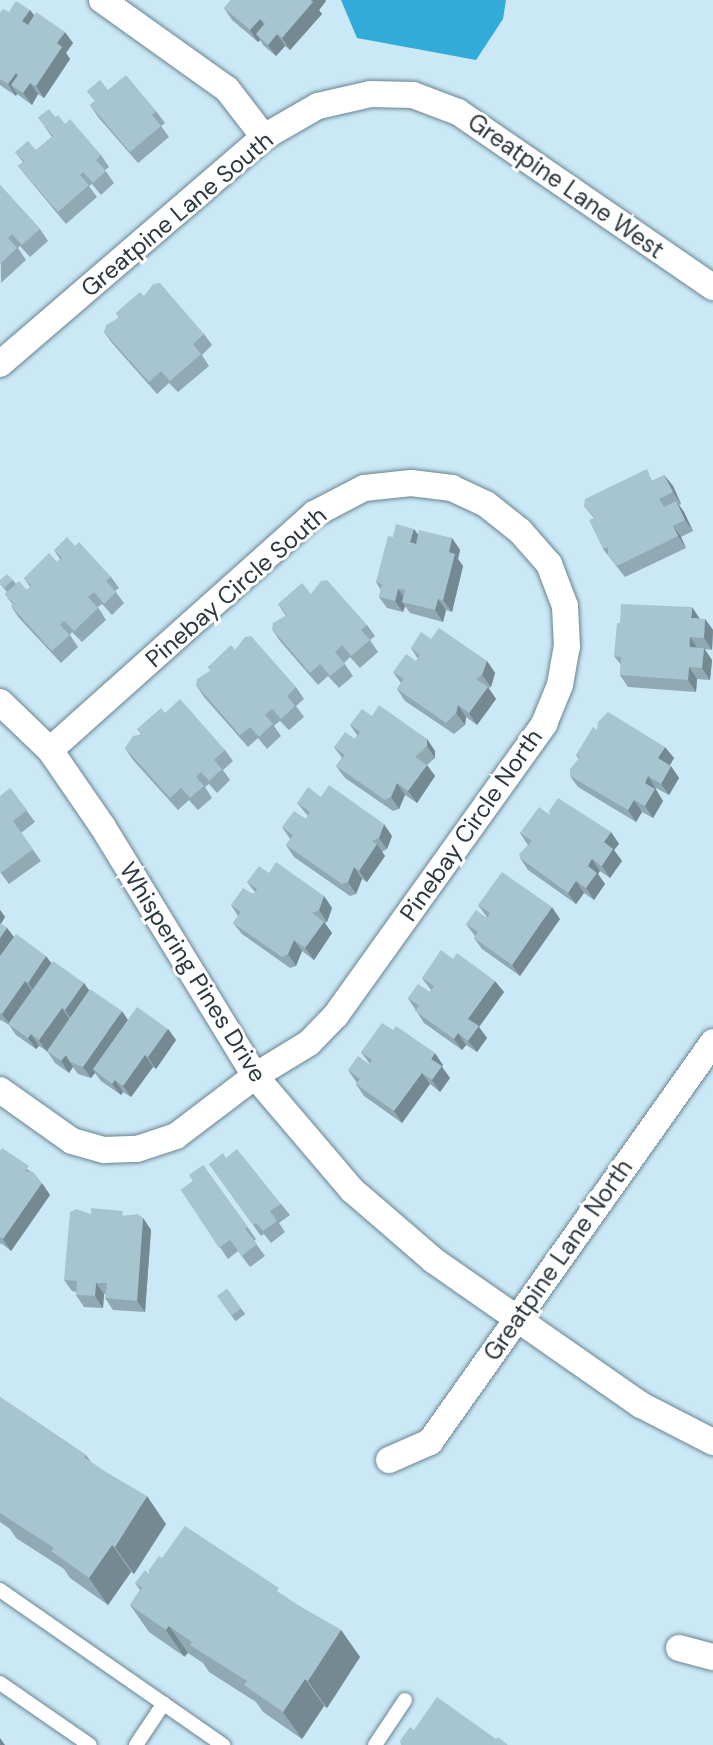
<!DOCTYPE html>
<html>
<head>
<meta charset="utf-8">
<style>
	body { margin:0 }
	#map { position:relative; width:713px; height:1745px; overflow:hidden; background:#cbe8f6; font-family:"DM Sans",sans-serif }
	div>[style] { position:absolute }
	.water>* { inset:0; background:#33abd8 }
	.roads { filter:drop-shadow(0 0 2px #698490) drop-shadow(0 0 2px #698490) }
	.service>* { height:14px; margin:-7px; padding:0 7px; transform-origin:7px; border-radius:7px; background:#fff }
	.minor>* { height:26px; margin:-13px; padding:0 13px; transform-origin:13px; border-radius:13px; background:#fff }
	.wall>* { inset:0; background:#90a9b4; transform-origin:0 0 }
	.shaded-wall>* { inset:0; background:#758992; transform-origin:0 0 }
	.building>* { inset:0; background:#a7c4d1; transform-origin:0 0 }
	span { translate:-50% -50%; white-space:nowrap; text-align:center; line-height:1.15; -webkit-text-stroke:6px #fff; paint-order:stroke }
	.street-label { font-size:24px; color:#2c383d }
</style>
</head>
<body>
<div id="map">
	<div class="water">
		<div style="clip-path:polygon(341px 0,506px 0,503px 19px,476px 60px,357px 38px)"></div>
	</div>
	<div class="roads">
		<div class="service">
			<div style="left:0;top:1590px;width:272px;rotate:34.8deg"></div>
			<div style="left:0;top:1683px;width:109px;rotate:34.6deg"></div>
			<div style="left:136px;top:1745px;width:50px;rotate:-56.3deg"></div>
			<div style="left:375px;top:1745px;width:54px;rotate:-56.3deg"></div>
		</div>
		<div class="minor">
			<div style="left:102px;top:0;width:153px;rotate:35.5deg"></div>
			<div style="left:227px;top:89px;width:61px;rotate:52.4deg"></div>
			<div style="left:0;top:364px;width:348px;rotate:-40.7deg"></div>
			<div style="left:264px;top:137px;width:62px;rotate:-29.9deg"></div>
			<div style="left:318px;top:106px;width:54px;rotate:-12.8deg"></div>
			<div style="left:371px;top:94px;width:42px;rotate:1.4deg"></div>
			<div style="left:413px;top:95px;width:48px;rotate:20.7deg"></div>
			<div style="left:458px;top:112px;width:309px;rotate:34.5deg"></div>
			<div style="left:0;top:702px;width:69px;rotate:43.8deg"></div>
			<div style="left:50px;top:750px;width:93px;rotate:55.5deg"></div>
			<div style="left:103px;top:827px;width:292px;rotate:58.6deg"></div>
			<div style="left:255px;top:1076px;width:150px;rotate:49.6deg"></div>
			<div style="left:352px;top:1190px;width:107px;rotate:40.8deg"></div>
			<div style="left:433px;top:1260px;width:254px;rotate:34.9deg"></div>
			<div style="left:641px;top:1405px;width:81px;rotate:27.2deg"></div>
			<div style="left:0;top:1090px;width:88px;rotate:35.3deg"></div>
			<div style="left:72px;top:1141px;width:33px;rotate:16deg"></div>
			<div style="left:104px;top:1150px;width:33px;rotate:-2deg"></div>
			<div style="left:137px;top:1149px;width:41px;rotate:-18.4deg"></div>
			<div style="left:176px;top:1136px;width:99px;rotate:-37.2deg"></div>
			<div style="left:255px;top:1076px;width:63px;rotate:-31.4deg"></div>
			<div style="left:309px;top:1043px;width:39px;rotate:-46deg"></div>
			<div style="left:336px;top:1015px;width:358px;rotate:-54.4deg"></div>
			<div style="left:544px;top:724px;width:42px;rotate:-67.7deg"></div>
			<div style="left:560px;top:685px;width:39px;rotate:-80deg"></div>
			<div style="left:567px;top:647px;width:41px;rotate:-92.8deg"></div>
			<div style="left:565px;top:606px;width:45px;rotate:-110.9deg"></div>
			<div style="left:549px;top:564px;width:44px;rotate:-131.3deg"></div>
			<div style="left:520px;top:531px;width:43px;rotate:-141.5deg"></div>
			<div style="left:486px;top:504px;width:38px;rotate:-155deg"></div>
			<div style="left:452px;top:488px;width:41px;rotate:-173deg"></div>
			<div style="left:411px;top:483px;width:47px;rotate:173.9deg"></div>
			<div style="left:364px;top:488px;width:56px;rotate:152.5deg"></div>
			<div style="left:314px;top:514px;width:354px;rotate:138.2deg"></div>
			<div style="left:389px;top:1460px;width:45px;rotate:-23.7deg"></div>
			<div style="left:430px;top:1442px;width:490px;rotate:-54.7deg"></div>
			<div style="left:679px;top:1648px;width:35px;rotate:15deg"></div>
		</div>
	</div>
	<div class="wall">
		<div style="clip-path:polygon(231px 0,325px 0,326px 1px,319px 10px,322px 14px,290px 50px,285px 46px,276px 56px,264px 46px,260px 40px,258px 42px,232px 20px,224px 8px)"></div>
		<div style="clip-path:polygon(30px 10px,34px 15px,73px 43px,66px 53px,70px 59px,44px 98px,38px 94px,32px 105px,17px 94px,16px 96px,0 85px,0 13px)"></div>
		<div style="clip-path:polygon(108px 90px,156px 111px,165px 123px,161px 126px,169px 137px,138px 163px,98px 117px,90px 105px,95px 101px,87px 91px)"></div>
		<div style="clip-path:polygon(55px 117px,65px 124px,101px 155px,109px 167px,105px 170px,114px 183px,101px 195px,92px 184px,89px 186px,97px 197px,66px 224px,27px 177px,18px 166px,23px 162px,15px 152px,36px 150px,52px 137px,44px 126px)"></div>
		<div style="clip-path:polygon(0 185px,40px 229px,48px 241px,30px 257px,20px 246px,18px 248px,26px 260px,1px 283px)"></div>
		<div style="clip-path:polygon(144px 296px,204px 334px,212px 345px,202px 355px,209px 366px,178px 392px,169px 383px,157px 394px,112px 343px,104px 332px,119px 317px,116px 313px)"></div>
		<div style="clip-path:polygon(664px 475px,673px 486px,681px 504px,679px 505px,684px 512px,693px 531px,681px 537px,686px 548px,625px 577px,603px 549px,594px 518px,584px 506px,654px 480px)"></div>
		<div style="clip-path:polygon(414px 529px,418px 535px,452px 538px,460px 550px,458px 559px,463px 566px,452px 612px,446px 610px,443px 622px,410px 613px,405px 606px,403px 612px,387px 608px,379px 597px,381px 590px,376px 582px,393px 537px)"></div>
		<div style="clip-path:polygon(75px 546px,111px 577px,119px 588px,115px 591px,124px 603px,112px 615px,102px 604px,98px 607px,106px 620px,82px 642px,72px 632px,70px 635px,78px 647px,61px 663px,19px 618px,11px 606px,13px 605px,5px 594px,7px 592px,0 584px,13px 580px,16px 584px,27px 590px,30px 587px,24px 578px,57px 562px,60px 559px,54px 550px)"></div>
		<div style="clip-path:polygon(311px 594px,367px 625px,375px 636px,370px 640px,378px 652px,360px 668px,350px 657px,344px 663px,353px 676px,339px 688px,328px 676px,318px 685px,280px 641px,272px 629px,286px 616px,278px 604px)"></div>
		<div style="clip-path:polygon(700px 619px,705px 619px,713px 630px,712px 650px,704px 649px,712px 660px,710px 680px,697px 679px,696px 692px,628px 687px,620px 675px,621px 665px,614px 656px)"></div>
		<div style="clip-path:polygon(431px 639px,487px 661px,495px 673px,491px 687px,488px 688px,496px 699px,477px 725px,466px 717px,465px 725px,454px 734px,405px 701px,397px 689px,401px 683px,393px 672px,416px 661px,418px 659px,411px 648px)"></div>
		<div style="clip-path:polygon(235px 650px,296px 687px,304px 699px,296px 706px,304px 717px,289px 730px,280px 721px,276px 724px,274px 726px,281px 736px,267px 749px,258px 738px,248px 747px,204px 697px,196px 685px,211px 671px,208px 667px)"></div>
		<div style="clip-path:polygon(165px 713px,225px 750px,233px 761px,223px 770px,230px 780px,217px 793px,209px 784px,205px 787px,212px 798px,198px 810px,189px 800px,178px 810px,133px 760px,125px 748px,141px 734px,137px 729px)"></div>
		<div style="clip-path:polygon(372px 716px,427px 739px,435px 751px,435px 758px,427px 765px,435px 776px,417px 803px,405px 795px,399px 809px,393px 811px,345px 778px,336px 766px,342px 758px,334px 747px,355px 739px,357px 735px,350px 725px)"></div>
		<div style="clip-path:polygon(597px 730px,674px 758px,670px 765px,679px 778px,669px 795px,656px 788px,656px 790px,663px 801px,653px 818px,642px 812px,636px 822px,578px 787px,570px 776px,579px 759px,576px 755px)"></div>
		<div style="clip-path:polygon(10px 788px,35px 822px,21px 833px,41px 861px,9px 884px,0 872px)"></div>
		<div style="clip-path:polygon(321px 797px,392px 836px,387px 849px,382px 852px,385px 856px,367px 882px,362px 879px,356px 894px,350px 896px,294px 857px,286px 845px,290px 839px,282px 827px,306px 819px,308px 816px,297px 803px)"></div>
		<div style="clip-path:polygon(550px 815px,611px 832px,619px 844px,614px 850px,622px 861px,610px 878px,600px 871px,598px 874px,605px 884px,594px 900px,584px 893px,576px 904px,528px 870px,520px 858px,528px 845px,520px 833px)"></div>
		<div style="clip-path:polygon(269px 873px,324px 896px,332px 908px,327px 922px,325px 923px,332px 933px,314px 960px,302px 951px,296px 966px,290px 968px,242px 934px,233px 923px,238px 916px,231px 905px,253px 894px,255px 892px,247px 882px)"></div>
		<div style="clip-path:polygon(478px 905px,560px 919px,520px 976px,482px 949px,474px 938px,475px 936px,466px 924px,487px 917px)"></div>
		<div style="clip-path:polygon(0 910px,5px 917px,1px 924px,7px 928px,14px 937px,51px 964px,84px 983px,89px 990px,128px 1020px,168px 1029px,176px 1040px,156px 1069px,153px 1067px,131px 1097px,123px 1092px,121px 1095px,101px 1081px,95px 1073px,91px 1078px,78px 1074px,73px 1067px,69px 1073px,55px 1063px,47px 1051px,39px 1046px,36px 1049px,16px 1035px,9px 1025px,1px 1020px,0 1021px)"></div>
		<div style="clip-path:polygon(453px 959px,504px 992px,479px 1027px,487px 1038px,477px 1052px,466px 1045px,462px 1050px,424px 1023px,408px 998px,430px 992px,431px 990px,422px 978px)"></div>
		<div style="clip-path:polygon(361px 1052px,443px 1065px,442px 1067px,450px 1078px,440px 1092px,430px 1084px,402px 1123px,364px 1096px,356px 1084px,357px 1083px,348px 1070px,370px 1064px)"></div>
		<div style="clip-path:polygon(0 1151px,33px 1173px,50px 1195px,11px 1251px,1px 1243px,0 1245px)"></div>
		<div style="clip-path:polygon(226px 1158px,281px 1204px,290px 1215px,279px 1223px,285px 1232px,271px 1243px,264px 1234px,261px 1236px,209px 1164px)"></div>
		<div style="clip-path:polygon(203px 1165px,256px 1239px,254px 1241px,265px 1256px,250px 1267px,238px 1251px,228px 1259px,181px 1190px,193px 1181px)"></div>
		<div style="clip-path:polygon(91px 1214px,126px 1216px,143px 1218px,151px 1230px,145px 1312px,113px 1310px,105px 1298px,106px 1294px,104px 1294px,103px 1308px,84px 1307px,76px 1295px,76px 1292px,72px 1291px,64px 1280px)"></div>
		<div style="left:227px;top:1289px;width:31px;height:12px;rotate:54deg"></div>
		<div style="clip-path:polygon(0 1397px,86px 1455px,91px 1462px,166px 1524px,134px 1574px,131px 1572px,108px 1605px,70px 1578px,64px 1569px,16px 1538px,10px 1529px,0 1522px)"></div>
		<div style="clip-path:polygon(162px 1558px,284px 1596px,299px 1606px,341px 1630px,360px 1657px,327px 1708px,324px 1706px,302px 1739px,263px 1712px,256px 1702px,209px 1672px,203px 1663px,188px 1653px,185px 1657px,149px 1632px,130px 1605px,140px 1590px,135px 1583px,149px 1574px)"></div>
	</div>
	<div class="shaded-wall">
		<div style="clip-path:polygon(310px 0,325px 0,326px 1px,319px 10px,322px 14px,290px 50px,282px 38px)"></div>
		<div style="clip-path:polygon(30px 10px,38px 21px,30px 33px,22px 21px)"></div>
		<div style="clip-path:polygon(260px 19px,268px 31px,256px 34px,260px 40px,258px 42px,250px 30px)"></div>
		<div style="clip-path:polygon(65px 32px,73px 43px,66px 53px,70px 59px,44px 98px,36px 86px,57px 43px)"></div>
		<div style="clip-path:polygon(277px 34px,285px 46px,276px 56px,268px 45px)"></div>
		<div style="clip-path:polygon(16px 73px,24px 85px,11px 85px,17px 94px,16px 96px,8px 84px)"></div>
		<div style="clip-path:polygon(30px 83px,38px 94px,32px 105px,23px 93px)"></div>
		<div style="clip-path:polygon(664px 475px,673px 486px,681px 504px,673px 492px)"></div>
		<div style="clip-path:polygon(676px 501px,684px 512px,693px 531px,685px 520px)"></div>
		<div style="clip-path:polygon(673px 526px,681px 537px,686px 548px,678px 536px)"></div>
		<div style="clip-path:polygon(414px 529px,422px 540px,418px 554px,410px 542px)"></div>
		<div style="clip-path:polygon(452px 538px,460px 550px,458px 559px,463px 566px,452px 612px,443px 600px,449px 552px)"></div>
		<div style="clip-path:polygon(398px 589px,406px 600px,402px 602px,405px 606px,403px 612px,395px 601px)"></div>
		<div style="clip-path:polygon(438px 599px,446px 610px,443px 622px,435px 610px)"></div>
		<div style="clip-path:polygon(692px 607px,700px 619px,691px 618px)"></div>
		<div style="clip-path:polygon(705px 619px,713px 630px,712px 650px,704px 638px)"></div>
		<div style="clip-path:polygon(690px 637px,698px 649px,690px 647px)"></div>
		<div style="clip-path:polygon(704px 648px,712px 660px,710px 680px,702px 668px)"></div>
		<div style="clip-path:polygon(487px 661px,495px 673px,491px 687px,482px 675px)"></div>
		<div style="clip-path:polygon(689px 667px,697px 679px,696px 692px,688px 680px)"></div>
		<div style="clip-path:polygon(488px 687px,496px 699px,477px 725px,469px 713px)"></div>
		<div style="clip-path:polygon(458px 705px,466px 717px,465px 725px,456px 713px)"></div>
		<div style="clip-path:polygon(427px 739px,435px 751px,435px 758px,427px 746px)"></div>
		<div style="clip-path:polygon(665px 747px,674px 758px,667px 770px,658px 758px)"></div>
		<div style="clip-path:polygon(427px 765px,435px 776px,417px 803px,408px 791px)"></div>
		<div style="clip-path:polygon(671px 766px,679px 778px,669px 795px,661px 784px)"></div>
		<div style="clip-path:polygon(648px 776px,663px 801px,653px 818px,645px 806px,645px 783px)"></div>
		<div style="clip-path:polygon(397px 783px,405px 795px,399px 809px,391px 797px)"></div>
		<div style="clip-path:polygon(634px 800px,642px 812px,636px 822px,628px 810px)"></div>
		<div style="clip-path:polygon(384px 824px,392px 836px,387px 849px,379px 838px)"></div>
		<div style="clip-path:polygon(611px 832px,619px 844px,614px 850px,622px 861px,610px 878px,602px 866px,604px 842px)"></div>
		<div style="clip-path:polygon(377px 844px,385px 856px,367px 882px,359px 871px)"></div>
		<div style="clip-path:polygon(592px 859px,600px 871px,598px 874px,605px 884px,594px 900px,586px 888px,588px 866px)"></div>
		<div style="clip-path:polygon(354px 867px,362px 879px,356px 894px,348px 882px)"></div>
		<div style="clip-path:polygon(576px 881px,584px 893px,576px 904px,568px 893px)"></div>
		<div style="clip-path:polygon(324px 896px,332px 908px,327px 922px,319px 910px)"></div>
		<div style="clip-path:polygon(552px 907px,560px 919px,520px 976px,512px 965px)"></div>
		<div style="clip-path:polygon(0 910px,5px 917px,0 925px)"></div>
		<div style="clip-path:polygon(324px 922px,332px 933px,314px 960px,305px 948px)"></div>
		<div style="clip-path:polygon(7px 928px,16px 940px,0 960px,0 938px)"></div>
		<div style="clip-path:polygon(294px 940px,302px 951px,296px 966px,288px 954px)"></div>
		<div style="clip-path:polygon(46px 956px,55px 968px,36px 994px,28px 983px)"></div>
		<div style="clip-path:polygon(25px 981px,33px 992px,10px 1025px,2px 1014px)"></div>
		<div style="clip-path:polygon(495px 981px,504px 992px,479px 1027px,487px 1038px,477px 1052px,468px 1041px,468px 1019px)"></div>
		<div style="clip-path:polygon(84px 983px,92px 995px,73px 1022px,65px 1010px)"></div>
		<div style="clip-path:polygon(62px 1008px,70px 1020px,47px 1052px,39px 1040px)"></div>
		<div style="clip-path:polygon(122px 1011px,130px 1023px,93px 1069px,95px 1073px,91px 1078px,83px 1067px)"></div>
		<div style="clip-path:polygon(168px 1029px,176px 1040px,156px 1069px,148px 1057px)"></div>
		<div style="clip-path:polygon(458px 1033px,466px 1045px,462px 1050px,454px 1039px)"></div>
		<div style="clip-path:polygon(31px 1034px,39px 1046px,36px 1049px,28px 1038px)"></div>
		<div style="clip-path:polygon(435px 1053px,443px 1065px,442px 1067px,450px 1078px,440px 1092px,432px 1080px,431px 1059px)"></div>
		<div style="clip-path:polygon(66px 1055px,73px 1067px,69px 1073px,61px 1061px)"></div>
		<div style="clip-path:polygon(145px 1055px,153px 1067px,131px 1097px,123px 1086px)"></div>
		<div style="clip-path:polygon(422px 1073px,430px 1084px,402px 1123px,394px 1111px)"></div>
		<div style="clip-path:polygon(115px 1080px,123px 1092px,121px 1095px,112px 1084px)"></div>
		<div style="clip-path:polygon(42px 1183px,50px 1195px,11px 1251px,3px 1239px)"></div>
		<div style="clip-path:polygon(143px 1218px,151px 1230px,145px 1312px,137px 1301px)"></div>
		<div style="clip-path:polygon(96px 1283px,104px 1294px,103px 1308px,95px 1296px)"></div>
		<div style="clip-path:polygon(147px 1496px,166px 1524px,134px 1574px,115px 1547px)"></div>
		<div style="clip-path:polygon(112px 1545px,131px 1572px,108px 1605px,89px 1578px)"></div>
		<div style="left:169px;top:1626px;width:33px;height:5px;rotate:55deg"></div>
		<div style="clip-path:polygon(341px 1630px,360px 1657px,327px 1708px,308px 1681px)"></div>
		<div style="clip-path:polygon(305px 1679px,324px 1706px,302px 1739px,283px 1712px)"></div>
		<div style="clip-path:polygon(0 1738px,5px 1745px,0 1745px)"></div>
	</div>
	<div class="building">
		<div style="clip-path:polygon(231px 0,311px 0,313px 2px,282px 38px,277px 34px,268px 45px,256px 34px,265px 23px,260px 19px,250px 30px,224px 8px)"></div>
		<div style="clip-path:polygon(16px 1px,30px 10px,22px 21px,28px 25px,36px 12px,65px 32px,57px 43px,62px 47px,36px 86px,30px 83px,23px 93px,11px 85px,18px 75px,16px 73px,8px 84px,0 79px,0 13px,3px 9px,9px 12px)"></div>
		<div style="clip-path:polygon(126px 75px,156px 111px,152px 115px,161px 126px,130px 152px,90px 105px,95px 101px,87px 91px,100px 80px,108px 90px)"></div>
		<div style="left:49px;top:109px;width:10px;height:14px;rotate:53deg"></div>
		<div style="clip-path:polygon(58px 115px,65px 124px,70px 119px,101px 155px,96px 160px,106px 171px,93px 183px,83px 172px,80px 175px,89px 185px,58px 212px,18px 166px,24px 161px,15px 152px,28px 141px,36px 150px,53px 136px,44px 126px)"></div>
		<div style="clip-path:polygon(0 185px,40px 229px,22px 245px,12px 234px,8px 238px,17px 248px,0 264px)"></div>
		<div style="clip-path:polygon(160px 283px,204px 334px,193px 344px,201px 354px,170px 381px,161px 371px,149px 382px,104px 332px,106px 325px,120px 317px,116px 313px,127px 303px,140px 292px,144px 296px,153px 284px)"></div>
		<div style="clip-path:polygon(647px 469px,652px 481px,664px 475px,673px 492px,659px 499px,664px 507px,676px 501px,685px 520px,673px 526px,678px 536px,617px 566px,608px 555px,608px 547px,603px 549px,589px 520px,594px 518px,592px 514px,584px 506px,585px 499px)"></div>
		<div style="clip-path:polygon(396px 524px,414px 529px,410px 542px,416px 544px,419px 530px,452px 538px,449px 552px,455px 554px,443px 600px,438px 599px,435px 610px,402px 602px,405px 590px,398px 589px,395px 601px,379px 597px,382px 584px,376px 582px,388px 536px,393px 537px)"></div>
		<div style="clip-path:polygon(67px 537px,75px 546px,79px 542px,111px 577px,106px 581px,116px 592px,104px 604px,94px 592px,88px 597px,98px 608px,74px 631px,64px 621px,60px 625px,70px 635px,52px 651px,11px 606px,14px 604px,5px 594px,19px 581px,27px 590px,31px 586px,24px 578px,49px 553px,57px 562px,62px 558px,54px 550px)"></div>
		<div style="clip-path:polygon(7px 574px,13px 580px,4px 588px,0 583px,0 580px)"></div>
		<div style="clip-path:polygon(327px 580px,367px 625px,361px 630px,370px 640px,351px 656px,342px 645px,335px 652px,345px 664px,330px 676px,320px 664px,310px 673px,272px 629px,273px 623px,287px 615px,278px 604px,302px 583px,311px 594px,321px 581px)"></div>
		<div style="clip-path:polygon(621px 604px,692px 607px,691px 618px,705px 619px,704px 638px,690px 637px,689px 643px,690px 647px,704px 648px,702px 668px,689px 667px,688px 680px,620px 675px,621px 657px,614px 656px,617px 623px,620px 623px)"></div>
		<div style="clip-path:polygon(439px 628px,487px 661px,482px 675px,476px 679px,488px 687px,469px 713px,458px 705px,456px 713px,446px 723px,397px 689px,404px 679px,393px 672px,406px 654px,416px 661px,420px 655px,411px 648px,421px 632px,431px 639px)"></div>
		<div style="clip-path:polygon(251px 636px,296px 687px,287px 696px,295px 706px,281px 719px,272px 709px,268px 712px,265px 715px,273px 724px,259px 737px,250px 727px,240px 735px,196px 685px,197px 679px,211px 670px,208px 667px,231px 645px,235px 650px,245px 637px)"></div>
		<div style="clip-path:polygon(180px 699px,225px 750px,214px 760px,222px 769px,209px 781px,201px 772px,196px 777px,204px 786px,190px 798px,181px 788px,170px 798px,125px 748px,133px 736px,142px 734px,137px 729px,161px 708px,165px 713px)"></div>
		<div style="clip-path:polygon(379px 705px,427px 739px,427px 746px,415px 757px,427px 765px,408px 791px,397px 783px,391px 797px,385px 800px,336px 766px,345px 755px,334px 747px,345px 732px,355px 739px,360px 732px,350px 725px,362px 709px,372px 716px)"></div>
		<div style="clip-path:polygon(608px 712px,665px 747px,658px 758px,671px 766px,661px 784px,648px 776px,645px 783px,655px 789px,645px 806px,634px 800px,628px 810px,570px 776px,570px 769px,580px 757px,576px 755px,593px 727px,597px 730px,598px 722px)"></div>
		<div style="clip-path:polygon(329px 785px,384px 824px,379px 838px,372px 841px,377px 844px,359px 871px,354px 867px,348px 882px,342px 884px,286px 845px,293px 835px,282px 827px,294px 811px,306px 819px,310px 812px,297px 803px,308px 787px,321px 797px)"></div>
		<div style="clip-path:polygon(10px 788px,27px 810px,13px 821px,33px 849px,1px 873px,0 871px,0 796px)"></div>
		<div style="clip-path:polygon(558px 798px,611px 832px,604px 842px,613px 849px,602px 866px,592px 859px,590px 862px,588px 866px,597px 873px,586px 888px,576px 881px,568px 893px,520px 858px,519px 854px,532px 841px,520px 833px,539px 807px,550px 815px,549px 811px)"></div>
		<div style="clip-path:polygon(276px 862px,324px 896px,319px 910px,312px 913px,324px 922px,305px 948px,294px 940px,288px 954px,282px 957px,233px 923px,241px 912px,231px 905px,243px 888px,253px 894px,255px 892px,257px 889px,247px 882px,259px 866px,269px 873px)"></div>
		<div style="clip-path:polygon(502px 872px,552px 907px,512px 965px,474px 938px,478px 932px,466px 924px,476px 910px,487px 918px,490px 913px,478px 905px)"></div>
		<div style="clip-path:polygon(0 923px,7px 928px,0 938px)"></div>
		<div style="clip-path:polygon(16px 934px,46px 956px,28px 983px,25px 981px,2px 1014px,0 1013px,0 956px)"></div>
		<div style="clip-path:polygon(441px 950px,453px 959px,457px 953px,495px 981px,468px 1019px,479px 1026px,468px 1041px,458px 1033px,454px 1039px,415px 1011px,419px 1006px,408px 998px,418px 984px,430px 992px,434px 986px,422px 978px)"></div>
		<div style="clip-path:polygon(53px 961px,84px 983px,65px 1010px,62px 1008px,39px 1040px,31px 1034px,28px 1038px,8px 1024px)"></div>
		<div style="clip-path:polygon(90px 989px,122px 1011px,83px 1067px,70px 1062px,66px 1055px,61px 1061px,47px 1051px)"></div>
		<div style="clip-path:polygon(137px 1007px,168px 1029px,148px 1057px,145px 1055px,123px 1086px,115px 1080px,112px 1084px,93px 1069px)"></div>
		<div style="clip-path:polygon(382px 1023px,393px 1030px,396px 1026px,435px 1053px,431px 1059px,442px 1066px,432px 1080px,422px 1073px,394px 1111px,356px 1084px,360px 1079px,348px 1070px,358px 1056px,369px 1064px,372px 1060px,361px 1052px)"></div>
		<div style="clip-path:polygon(2px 1148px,29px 1166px,25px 1171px,33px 1172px,42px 1183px,3px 1239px,0 1237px,0 1151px)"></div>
		<div style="clip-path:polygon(237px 1149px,281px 1204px,270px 1211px,277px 1221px,263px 1231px,256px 1223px,253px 1225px,209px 1164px,223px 1153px,226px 1158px)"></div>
		<div style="clip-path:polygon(203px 1165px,248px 1227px,245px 1229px,257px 1244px,242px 1256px,230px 1240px,219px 1248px,181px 1190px,193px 1181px,189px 1175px)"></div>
		<div style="clip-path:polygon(91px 1208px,123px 1211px,122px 1216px,138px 1214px,143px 1218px,137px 1301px,105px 1298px,107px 1283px,96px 1283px,95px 1296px,76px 1295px,77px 1281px,64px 1280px,70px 1212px,76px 1209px,91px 1214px)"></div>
		<div style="left:227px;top:1289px;width:24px;height:12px;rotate:54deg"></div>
		<div style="clip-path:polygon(0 1397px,86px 1455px,84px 1457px,106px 1472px,147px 1496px,115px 1547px,112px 1545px,89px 1578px,51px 1551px,54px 1548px,0 1513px)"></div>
		<div style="clip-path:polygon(185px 1526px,279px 1588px,277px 1591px,299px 1606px,341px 1630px,308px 1681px,305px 1679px,283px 1712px,244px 1685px,247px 1681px,190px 1645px,192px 1642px,169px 1626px,166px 1630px,130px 1605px,142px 1588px,135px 1583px,145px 1570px,149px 1574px,149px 1570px,159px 1556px,162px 1558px)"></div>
		<div style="clip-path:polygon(437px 1697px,496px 1739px,498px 1737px,508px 1745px,401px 1745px,400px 1741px,410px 1727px,414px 1730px)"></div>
	</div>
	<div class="street-label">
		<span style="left:566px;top:186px;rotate:35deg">Greatpine Lane West</span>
		<span style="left:177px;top:214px;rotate:-40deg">Greatpine Lane South</span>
		<span style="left:236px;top:587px;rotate:-41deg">Pinebay Circle South</span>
		<span style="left:471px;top:825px;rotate:-55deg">Pinebay Circle North</span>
		<span style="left:193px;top:972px;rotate:58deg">Whispering Pines Drive</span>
		<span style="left:558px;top:1260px;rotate:-55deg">Greatpine Lane North</span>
	</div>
</div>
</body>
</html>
